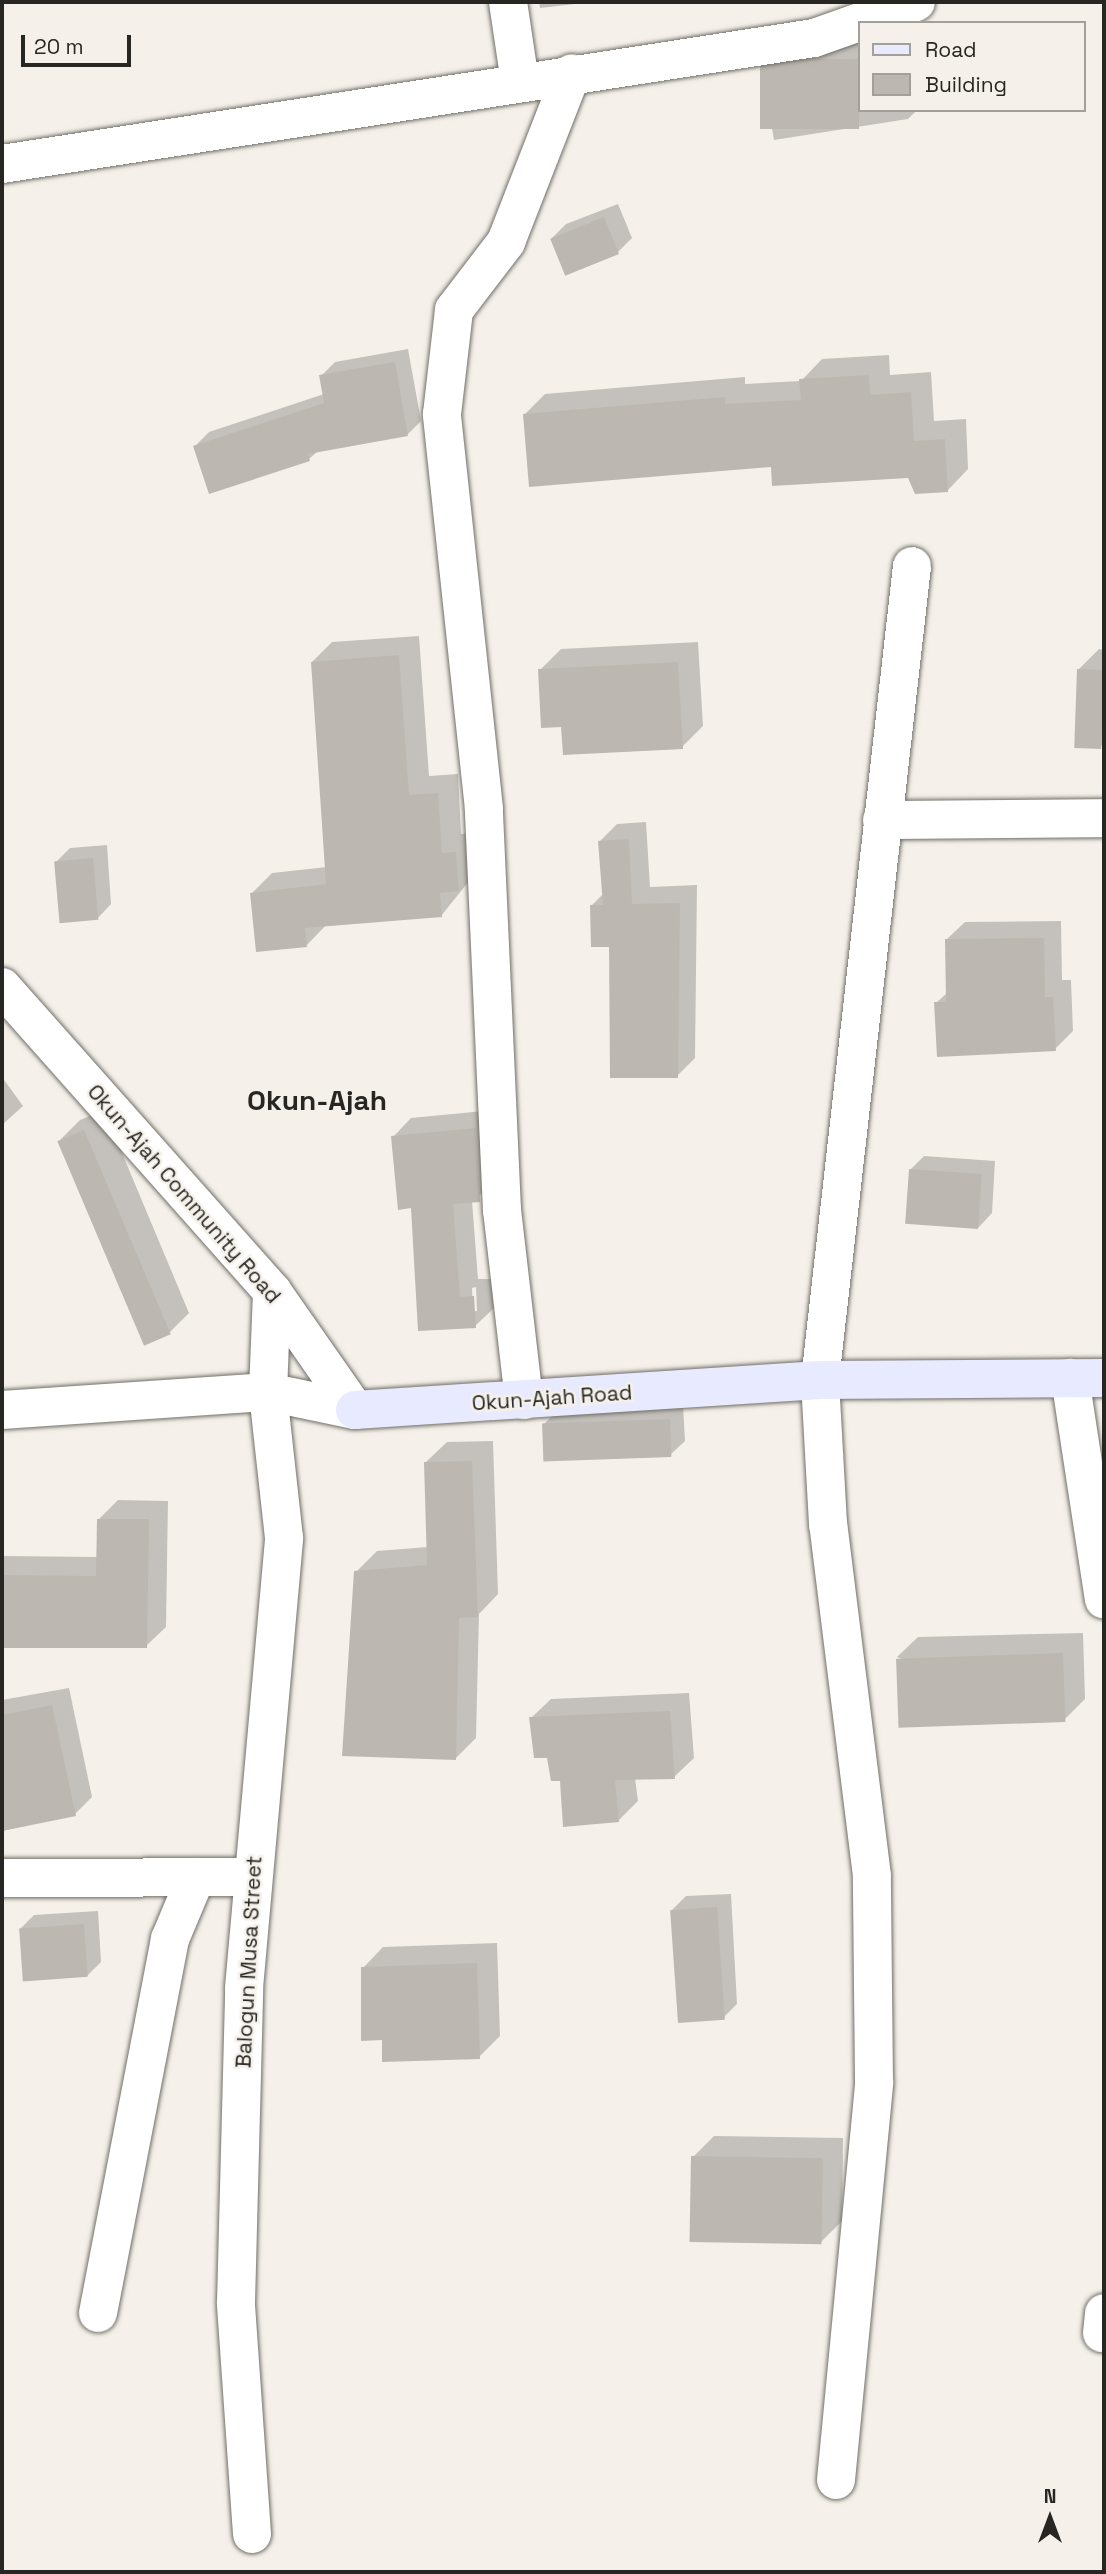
<!DOCTYPE html>
<html>
<head>
<meta charset="utf-8">
<style>
	body { margin:0 }
	#map { position:relative; width:1106px; height:2574px; overflow:hidden; background:#f5f1ea; font-family:"Space Grotesk",sans-serif }
	div>[style] { position:absolute }
	.shadow>* { inset:0; background:#0003 }
	.building>* { inset:0; background:#bcb8b1; transform-origin:0 0 }
	.roads { filter:drop-shadow(0 0 2px #716e68) drop-shadow(0 0 2px #716e68) }
	.minor>* { height:38px; margin:-19px; padding:0 19px; transform-origin:19px; border-radius:19px; background:#fff }
	.tertiary>* { height:38px; margin:-19px; padding:0 19px; transform-origin:19px; border-radius:19px; background:#fff }
	.secondary>* { height:38px; margin:-19px; padding:0 19px; transform-origin:19px; border-radius:19px; background:#e8eaff }
	span { translate:-50% -50%; white-space:nowrap; text-align:center; line-height:1.15; -webkit-text-stroke:5px #f5f1ea; paint-order:stroke }
	.street-label { font-size:21px; color:#272623 }
	.district-label { font-size:28px; color:#272623; font-weight:700 }
	.frame { position:absolute; inset:0; border:4px solid #272623; pointer-events:none }
	.legend { position:absolute; left:858px; top:21px; width:228px; height:91px; box-sizing:border-box; background:#f5f1ea; border:2px solid #a3a09a; margin:0; padding:9px 12px; list-style:none; font-size:21px; color:#272623 }
	.legend li { display:flex; align-items:center; gap:14px; height:35px }
	.legend b { width:35px; border:2px solid #a3a09a }
	.north { position:absolute; left:1015px; top:2483px; width:70px; height:70px; -webkit-text-stroke:5px #f5f1ea; paint-order:stroke; rotate:0deg; font-size:19px; font-weight:700; line-height:28px; text-align:center; color:#272623 }
	.north::after { content:''; display:block; margin:auto; width:24px; height:32px; background:#272623; clip-path:polygon(50% 0,100% 100%,50% 72%,0 100%) }
	.scale { position:absolute; left:21px; top:35px; width:110px; height:32px; box-sizing:border-box; border:4px solid #272623; border-top:0; padding-left:9px; font-size:21px; line-height:24px; white-space:nowrap; color:#272623; -webkit-text-stroke:5px #f5f1ea; paint-order:stroke }
</style>
</head>
<body>
<div id="map">
	<div class="shadow">
		<div style="clip-path:polygon(539px 2px,593px 2px,540px 8px)"></div>
		<div style="clip-path:polygon(859px 42px,859px 110px,917px 110px,908px 119px,774px 140px,763px 75px,784px 54px)"></div>
		<div style="clip-path:polygon(618px 204px,632px 238px,618px 252px,552px 238px,566px 224px)"></div>
		<div style="clip-path:polygon(408px 349px,421px 421px,407px 435px,318px 451px,309px 459px,195px 446px,209px 432px,324px 394px,321px 376px,335px 362px)"></div>
		<div style="clip-path:polygon(889px 355px,890px 375px,931px 372px,934px 421px,966px 419px,968px 469px,948px 490px,909px 476px,772px 465px,525px 414px,545px 394px,745px 377px,745px 384px,801px 381px,822px 359px)"></div>
		<div style="clip-path:polygon(419px 636px,429px 776px,458px 774px,461px 834px,475px 833px,478px 870px,441px 916px,327px 924px,307px 945px,252px 893px,272px 873px,327px 867px,312px 662px,332px 642px)"></div>
		<div style="clip-path:polygon(698px 642px,703px 726px,682px 747px,563px 725px,540px 670px,561px 649px)"></div>
		<div style="clip-path:polygon(1099px 649px,1104px 650px,1104px 745px,1077px 746px,1078px 670px)"></div>
		<div style="clip-path:polygon(646px 822px,650px 887px,697px 885px,695px 1058px,677px 1076px,591px 906px,603px 894px,599px 842px,617px 824px)"></div>
		<div style="clip-path:polygon(107px 845px,111px 904px,97px 919px,56px 862px,70px 848px)"></div>
		<div style="clip-path:polygon(1061px 921px,1062px 980px,1071px 980px,1073px 1031px,1055px 1049px,936px 1003px,948px 992px,947px 939px,965px 922px)"></div>
		<div style="clip-path:polygon(2px 1077px,23px 1106px,2px 1125px)"></div>
		<div style="clip-path:polygon(104px 1110px,189px 1313px,168px 1334px,59px 1141px,80px 1120px)"></div>
		<div style="clip-path:polygon(evenodd,494px 1110px,497px 1182px,472px 1201px,478px 1279px,492px 1279px,494px 1308px,475px 1326px,413px 1207px,393px 1137px,411px 1118px,494px 1110px,476px 1287px,477px 1311px,473px 1311px,472px 1288px,476px 1287px)"></div>
		<div style="clip-path:polygon(924px 1156px,995px 1161px,992px 1213px,978px 1228px,910px 1170px)"></div>
		<div style="clip-path:polygon(683px 1405px,685px 1441px,670px 1455px,544px 1424px,558px 1410px)"></div>
		<div style="clip-path:polygon(493px 1441px,498px 1594px,479px 1614px,476px 1738px,455px 1759px,356px 1572px,377px 1551px,428px 1547px,426px 1462px,447px 1442px)"></div>
		<div style="clip-path:polygon(118px 1500px,168px 1501px,166px 1627px,146px 1646px,2px 1646px,2px 1556px,98px 1557px,99px 1519px)"></div>
		<div style="clip-path:polygon(1083px 1633px,1085px 1699px,1064px 1720px,897px 1657px,918px 1637px)"></div>
		<div style="clip-path:polygon(69px 1688px,92px 1797px,75px 1814px,2px 1831px,2px 1700px)"></div>
		<div style="clip-path:polygon(689px 1693px,694px 1758px,674px 1777px,635px 1778px,638px 1801px,618px 1821px,561px 1779px,531px 1718px,551px 1699px)"></div>
		<div style="clip-path:polygon(731px 1894px,737px 2004px,723px 2018px,672px 1910px,686px 1896px)"></div>
		<div style="clip-path:polygon(98px 1911px,101px 1962px,87px 1976px,20px 1929px,34px 1915px)"></div>
		<div style="clip-path:polygon(497px 1943px,500px 2036px,479px 2057px,383px 2038px,363px 1968px,383px 1947px)"></div>
		<div style="clip-path:polygon(714px 2136px,843px 2138px,842px 2221px,821px 2242px,693px 2157px)"></div>
	</div>
	<div class="building">
		<div style="left:859px;top:59px;width:70px;height:99px;rotate:90deg"></div>
		<div style="left:604px;top:217px;width:40px;height:58px;rotate:68deg"></div>
		<div style="clip-path:polygon(395px 362px,408px 436px,308px 454px,310px 461px,209px 494px,193px 446px,324px 403px,319px 375px)"></div>
		<div style="clip-path:polygon(869px 375px,870px 395px,911px 392px,914px 441px,945px 439px,948px 492px,915px 494px,908px 478px,772px 486px,771px 467px,529px 487px,523px 414px,725px 397px,725px 404px,801px 400px,799px 379px)"></div>
		<div style="clip-path:polygon(399px 655px,409px 795px,438px 793px,442px 853px,456px 852px,459px 891px,440px 893px,442px 917px,305px 928px,307px 947px,256px 952px,250px 893px,326px 884px,311px 662px)"></div>
		<div style="clip-path:polygon(678px 662px,683px 749px,563px 755px,561px 727px,541px 728px,538px 669px)"></div>
		<div style="left:1077px;top:669px;width:27px;height:79px;rotate:2deg"></div>
		<div style="clip-path:polygon(629px 839px,632px 904px,680px 903px,678px 1078px,610px 1078px,609px 947px,591px 947px,590px 905px,603px 905px,598px 841px)"></div>
		<div style="left:93px;top:858px;width:62px;height:39px;rotate:85deg"></div>
		<div style="clip-path:polygon(1044px 938px,1045px 997px,1053px 997px,1056px 1051px,937px 1057px,934px 1002px,946px 1002px,945px 939px)"></div>
		<div style="clip-path:polygon(476px 1128px,480px 1202px,453px 1204px,460px 1297px,474px 1296px,476px 1328px,418px 1331px,411px 1208px,398px 1210px,391px 1136px)"></div>
		<div style="left:84px;top:1130px;width:222px;height:29px;rotate:67deg"></div>
		<div style="left:909px;top:1169px;width:73px;height:55px;rotate:4deg"></div>
		<div style="left:670px;top:1419px;width:38px;height:128px;rotate:88deg"></div>
		<div style="clip-path:polygon(472px 1461px,478px 1617px,459px 1618px,456px 1760px,342px 1756px,354px 1571px,427px 1565px,424px 1462px)"></div>
		<div style="clip-path:polygon(97px 1519px,149px 1519px,147px 1648px,2px 1648px,2px 1575px,96px 1576px)"></div>
		<div style="left:1063px;top:1653px;width:69px;height:167px;rotate:88deg"></div>
		<div style="clip-path:polygon(52px 1705px,76px 1816px,2px 1831px,2px 1715px)"></div>
		<div style="clip-path:polygon(670px 1711px,675px 1779px,615px 1780px,619px 1822px,563px 1827px,560px 1781px,551px 1781px,547px 1758px,534px 1758px,529px 1717px)"></div>
		<div style="left:717px;top:1907px;width:113px;height:47px;rotate:86deg"></div>
		<div style="left:84px;top:1924px;width:53px;height:65px;rotate:86deg"></div>
		<div style="clip-path:polygon(477px 1963px,480px 2059px,382px 2062px,382px 2040px,361px 2041px,361px 1967px)"></div>
		<div style="left:691px;top:2156px;width:132px;height:86px;rotate:1deg"></div>
	</div>
	<div class="roads">
		<div class="minor">
			<div style="left:508px;top:2px;width:81px;rotate:81.5deg"></div>
			<div style="left:2px;top:164px;width:822px;rotate:-8.82deg"></div>
			<div style="left:814px;top:38px;width:108px;rotate:-19.4deg"></div>
			<div style="left:882px;top:820px;width:222px;rotate:-0.5deg"></div>
			<div style="left:1070px;top:1378px;width:224px;rotate:81.3deg"></div>
			<div style="left:524px;top:1400px;width:191px;rotate:-96.6deg"></div>
			<div style="left:502px;top:1210px;width:401px;rotate:-92.6deg"></div>
			<div style="left:484px;top:809px;width:397px;rotate:-96.1deg"></div>
			<div style="left:442px;top:414px;width:105px;rotate:-83.4deg"></div>
			<div style="left:454px;top:310px;width:86px;rotate:-52.6deg"></div>
			<div style="left:506px;top:242px;width:181px;rotate:-68.7deg"></div>
			<div style="left:2px;top:1878px;width:251px;rotate:-0.2deg"></div>
			<div style="left:98px;top:2313px;width:381px;rotate:-79.1deg"></div>
			<div style="left:170px;top:1939px;width:67px;rotate:-67.2deg"></div>
			<div style="left:1102px;top:2333px;width:20px;rotate:-84deg"></div>
			<div style="left:836px;top:2480px;width:400px;rotate:-84.5deg"></div>
			<div style="left:874px;top:2082px;width:206px;rotate:-90.6deg"></div>
			<div style="left:872px;top:1876px;width:355px;rotate:-97.1deg"></div>
			<div style="left:828px;top:1524px;width:144px;rotate:-93.2deg"></div>
			<div style="left:820px;top:1380px;width:819px;rotate:-83.55deg"></div>
			<div style="left:252px;top:2534px;width:232px;rotate:-94deg"></div>
			<div style="left:236px;top:2303px;width:315px;rotate:-88.5deg"></div>
			<div style="left:244px;top:1988px;width:452px;rotate:-84.9deg"></div>
			<div style="left:284px;top:1538px;width:147px;rotate:-96.3deg"></div>
		</div>
		<div class="tertiary">
			<div style="left:2px;top:987px;width:407px;rotate:48.4deg"></div>
			<div style="left:272px;top:1291px;width:145px;rotate:55.1deg"></div>
			<div style="left:268px;top:1392px;width:101px;rotate:-87.7deg"></div>
			<div style="left:2px;top:1410px;width:267px;rotate:-3.9deg"></div>
			<div style="left:268px;top:1392px;width:89px;rotate:11.7deg"></div>
		</div>
		<div class="secondary">
			<div style="left:355px;top:1410px;width:466px;rotate:-3.7deg"></div>
			<div style="left:820px;top:1380px;width:284px;rotate:-0.4deg"></div>
		</div>
	</div>
	<div class="street-label">
		<span style="left:184px;top:1194px;rotate:49deg">Okun-Ajah Community Road</span>
		<span style="left:552px;top:1398px;rotate:-4deg">Okun-Ajah Road</span>
		<span style="left:249px;top:1962px;rotate:-87deg">Balogun Musa Street</span>
	</div>
	<div class="district-label">
		<span style="left:317px;top:1100px">Okun-Ajah</span>
	</div>
	<div class="frame"></div>
	<ul class="legend">
	<li><b style="height:9px;background:#e8eaff"></b>Road</li>
	<li><b style="height:19px;background:#bcb8b1"></b>Building</li>
	</ul>
	<div class="north">N</div>
	<div class="scale">20 m</div>
</div>
</body>
</html>
